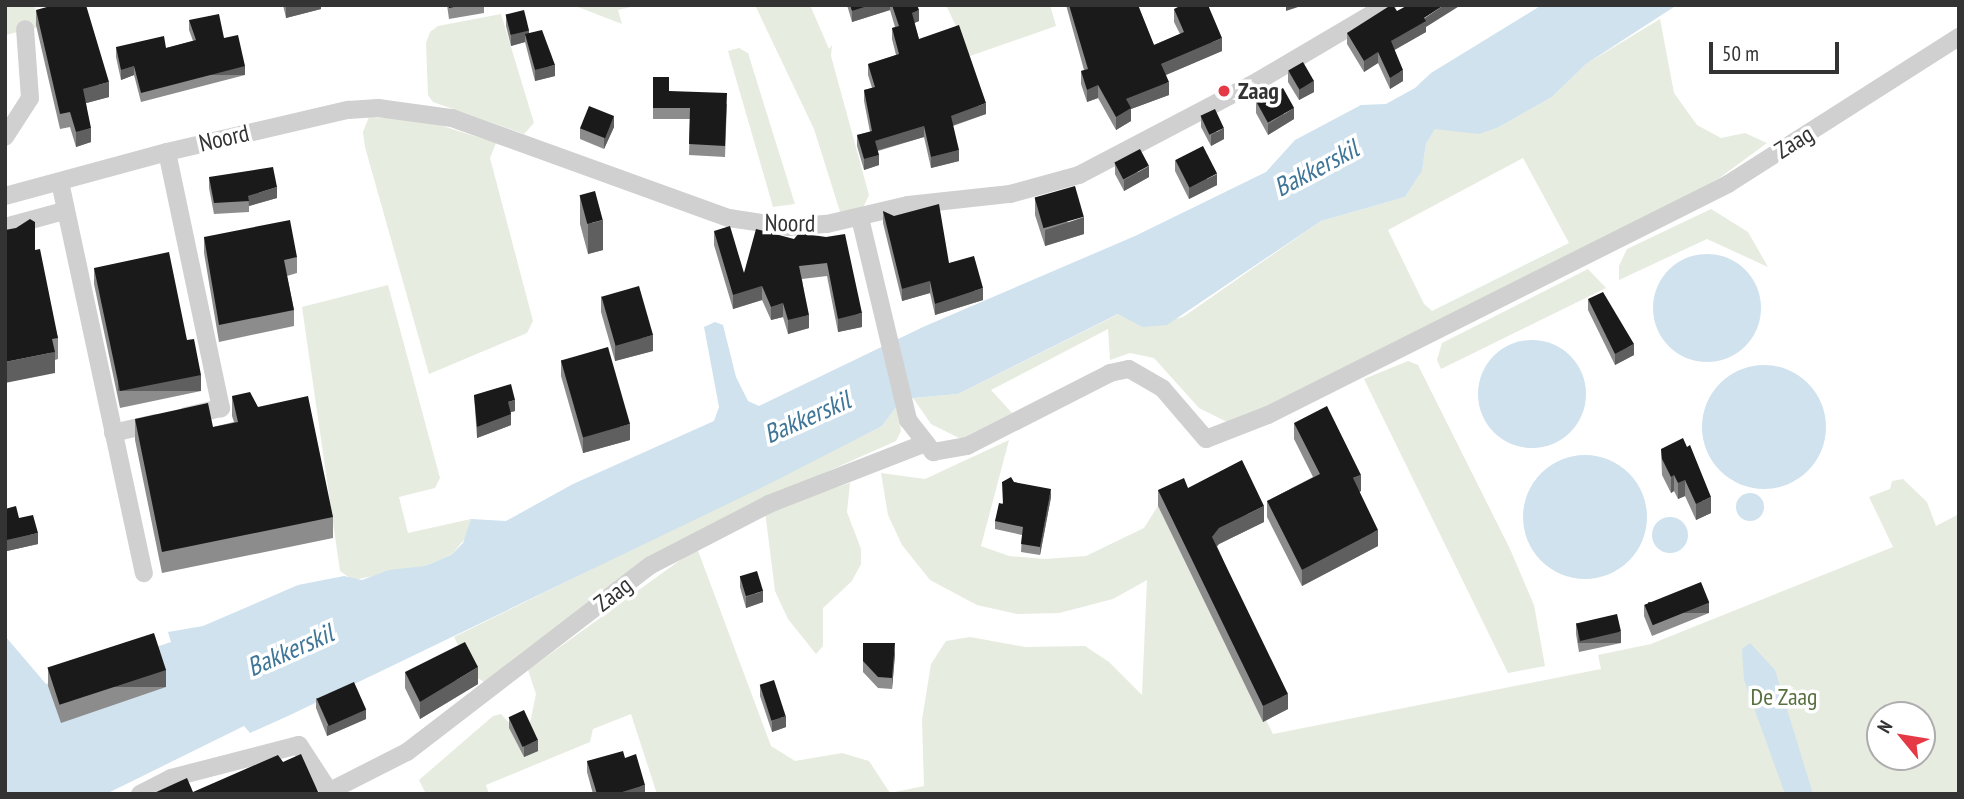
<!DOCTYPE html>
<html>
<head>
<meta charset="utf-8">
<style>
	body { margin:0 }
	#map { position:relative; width:1964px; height:799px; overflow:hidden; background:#fff; font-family:"PT Sans Narrow",sans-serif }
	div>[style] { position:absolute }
	.green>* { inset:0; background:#e6ecdf }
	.water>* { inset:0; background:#cfe2ee }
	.round { border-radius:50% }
	.minor>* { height:18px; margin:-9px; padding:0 9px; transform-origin:9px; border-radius:9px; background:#d0d0d0 }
	.wall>* { inset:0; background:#8c8c8c }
	.shaded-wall>* { inset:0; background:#5f5f5f; transform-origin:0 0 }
	.building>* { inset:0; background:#1a1a1a; transform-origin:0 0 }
	.dots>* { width:19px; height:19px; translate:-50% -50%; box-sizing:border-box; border:4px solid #fff; border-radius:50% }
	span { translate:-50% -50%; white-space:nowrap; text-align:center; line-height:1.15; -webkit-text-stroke:7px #fff; paint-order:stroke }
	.poi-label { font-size:24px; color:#333; font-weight:700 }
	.left { translate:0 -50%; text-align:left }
	.street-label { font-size:24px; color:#333 }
	.park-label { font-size:24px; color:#56703f }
	.water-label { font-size:26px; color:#3f7597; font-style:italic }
	.frame { position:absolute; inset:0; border:7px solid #333; pointer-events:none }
	.north { position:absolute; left:1866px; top:701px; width:70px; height:70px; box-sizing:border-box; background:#fff; border:2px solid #adadad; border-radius:50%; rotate:300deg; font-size:19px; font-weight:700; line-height:28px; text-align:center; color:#333 }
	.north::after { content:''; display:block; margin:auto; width:24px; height:32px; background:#e63946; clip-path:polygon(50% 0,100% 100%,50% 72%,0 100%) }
	.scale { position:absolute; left:1709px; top:42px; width:130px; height:32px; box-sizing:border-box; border:4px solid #333; border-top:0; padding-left:9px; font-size:21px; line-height:24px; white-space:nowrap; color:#333; -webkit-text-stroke:5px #fff; paint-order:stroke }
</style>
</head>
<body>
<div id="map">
	<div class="green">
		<div style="clip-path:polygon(5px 5px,35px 5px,38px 27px,5px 35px)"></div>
		<div style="clip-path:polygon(573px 5px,639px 5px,618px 10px,622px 24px)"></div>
		<div style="clip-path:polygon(755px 5px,810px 5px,829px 49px,832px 45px,831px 56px,869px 195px,861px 212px,842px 218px,814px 129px)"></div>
		<div style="clip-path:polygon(946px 5px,1050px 5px,1056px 26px,970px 56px)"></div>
		<div style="clip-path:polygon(501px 14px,534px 123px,524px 134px,433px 102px,428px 95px,426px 43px,430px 32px,438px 26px)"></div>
		<div style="clip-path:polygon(evenodd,1660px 19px,1674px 93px,1697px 125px,1721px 138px,1745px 133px,1767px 143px,1718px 179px,1260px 412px,1227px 422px,1199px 408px,1154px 358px,1130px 353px,1110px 360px,1108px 329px,991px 390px,1012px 413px,961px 439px,931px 424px,913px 398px,958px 394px,1119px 314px,1142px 327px,1183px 317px,1321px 221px,1405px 197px,1422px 171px,1426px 144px,1435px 129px,1499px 127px,1552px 97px,1586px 64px,1660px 19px,1523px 158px,1569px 243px,1432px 311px,1424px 304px,1388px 230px,1523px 158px)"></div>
		<div style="clip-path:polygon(739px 48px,748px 53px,795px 204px,773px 207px,728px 51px)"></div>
		<div style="clip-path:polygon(369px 117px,424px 120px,496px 143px,490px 158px,533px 321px,527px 333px,429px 374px,365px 147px,363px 132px)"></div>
		<div style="clip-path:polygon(1711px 209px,1748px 232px,1768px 267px,1707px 239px,1619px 280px,1619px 266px,1627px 249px)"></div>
		<div style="clip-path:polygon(1588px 269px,1606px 288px,1441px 369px,1437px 360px,1442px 343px)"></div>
		<div style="clip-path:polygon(388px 285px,440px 478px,435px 488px,399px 497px,408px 533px,471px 519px,469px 534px,451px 555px,425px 566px,353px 580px,340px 571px,302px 307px)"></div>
		<div style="clip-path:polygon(1408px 361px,1418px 365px,1510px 549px,1534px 605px,1545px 666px,1508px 673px,1364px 379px)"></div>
		<div style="clip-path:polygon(897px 406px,901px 431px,896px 441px,779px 493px,535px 644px,484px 682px,473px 675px,454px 637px,882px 426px)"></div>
		<div style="clip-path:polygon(evenodd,1009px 440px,981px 546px,1009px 556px,1045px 559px,1086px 556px,1144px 528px,1158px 506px,1273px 734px,1601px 669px,1598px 655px,1651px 644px,1893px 547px,1869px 497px,1890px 489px,1892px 481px,1903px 479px,1927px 502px,1936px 526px,1959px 514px,1959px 794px,657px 794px,631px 714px,593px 729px,590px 742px,486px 785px,489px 794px,426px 794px,419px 780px,493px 716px,501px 714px,514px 728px,530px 723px,536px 694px,528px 670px,697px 548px,771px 746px,795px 761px,842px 753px,869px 761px,890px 793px,924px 786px,922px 720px,931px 664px,946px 641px,970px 637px,1025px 647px,1085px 646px,1109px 662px,1142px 695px,1147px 580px,1113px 599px,1059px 613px,1017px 614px,977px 605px,930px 580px,902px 545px,888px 515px,881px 473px,925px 479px,1009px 440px,1880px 715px,1922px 715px,1922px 757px,1880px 757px,1880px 715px)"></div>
		<div style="clip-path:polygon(850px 483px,847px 512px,861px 549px,861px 564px,852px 581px,823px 608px,823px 646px,816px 654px,788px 619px,775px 591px,765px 511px)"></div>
	</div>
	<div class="water">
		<div style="clip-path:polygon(1542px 5px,1677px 5px,1586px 64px,1552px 97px,1499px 127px,1479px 134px,1435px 129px,1426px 144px,1422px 171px,1405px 197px,1321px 221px,1167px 325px,1142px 327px,1118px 314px,958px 394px,913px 398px,897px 406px,882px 426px,771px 483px,288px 716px,250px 733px,244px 726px,106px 794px,5px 794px,5px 636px,46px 684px,171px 642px,168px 632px,203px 626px,298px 585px,344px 576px,362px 580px,389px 570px,425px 566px,451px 555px,463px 543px,471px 519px,506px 521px,573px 484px,714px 421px,719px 407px,704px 327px,715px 322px,723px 325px,736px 377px,748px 401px,759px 406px,923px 327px,1135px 236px,1266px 172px,1295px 140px,1361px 105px,1386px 104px,1415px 88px,1431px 73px)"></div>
		<div class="round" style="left:1653px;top:254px;width:108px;height:108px"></div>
		<div class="round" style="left:1478px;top:340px;width:108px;height:108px"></div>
		<div class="round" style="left:1702px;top:365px;width:124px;height:124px"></div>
		<div class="round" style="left:1523px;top:455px;width:124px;height:124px"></div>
		<div class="round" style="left:1736px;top:493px;width:28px;height:28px"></div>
		<div class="round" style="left:1652px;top:517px;width:36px;height:36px"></div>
		<div style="clip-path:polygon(1750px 643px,1775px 670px,1813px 794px,1785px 794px,1744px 680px,1742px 649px)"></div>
	</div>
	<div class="minor">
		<div style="left:5px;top:137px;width:46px;rotate:-57.3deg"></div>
		<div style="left:30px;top:98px;width:69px;rotate:-94.1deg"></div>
		<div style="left:167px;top:152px;width:262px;rotate:78.1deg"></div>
		<div style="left:221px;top:408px;width:36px;rotate:167deg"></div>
		<div style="left:60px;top:182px;width:400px;rotate:77.9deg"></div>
		<div style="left:5px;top:196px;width:168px;rotate:-15.2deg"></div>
		<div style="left:167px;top:152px;width:186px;rotate:-13.1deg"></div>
		<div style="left:348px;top:110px;width:30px;rotate:-4deg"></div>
		<div style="left:378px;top:108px;width:75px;rotate:7.7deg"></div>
		<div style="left:452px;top:118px;width:294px;rotate:19.9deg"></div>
		<div style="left:729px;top:218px;width:61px;rotate:8.5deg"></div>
		<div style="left:789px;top:227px;width:38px;rotate:-5deg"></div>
		<div style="left:827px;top:224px;width:83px;rotate:-13.2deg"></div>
		<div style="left:908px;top:205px;width:103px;rotate:-6.2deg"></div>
		<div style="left:1010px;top:194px;width:72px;rotate:-15.4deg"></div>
		<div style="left:1079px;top:175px;width:202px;rotate:-27.7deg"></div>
		<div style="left:1258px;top:81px;width:150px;rotate:-30.5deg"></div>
		<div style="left:860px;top:218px;width:208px;rotate:76.6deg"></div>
		<div style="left:908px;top:420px;width:41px;rotate:52deg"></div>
		<div style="left:933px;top:452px;width:35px;rotate:-10deg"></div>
		<div style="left:967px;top:446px;width:161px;rotate:-27deg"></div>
		<div style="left:1110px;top:373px;width:19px;rotate:-12deg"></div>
		<div style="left:1129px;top:369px;width:39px;rotate:30deg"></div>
		<div style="left:1163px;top:389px;width:66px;rotate:49.3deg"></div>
		<div style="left:1206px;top:439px;width:66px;rotate:-21.2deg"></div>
		<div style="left:1268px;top:415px;width:515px;rotate:-26.66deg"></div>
		<div style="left:1728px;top:184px;width:274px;rotate:-32.5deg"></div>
		<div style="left:5px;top:227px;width:61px;rotate:-15.2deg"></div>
		<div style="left:113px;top:433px;width:44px;rotate:-13.1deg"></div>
		<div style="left:330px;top:791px;width:86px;rotate:-26.9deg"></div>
		<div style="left:407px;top:752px;width:307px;rotate:-37.5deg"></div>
		<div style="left:651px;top:565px;width:133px;rotate:-27.3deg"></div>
		<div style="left:769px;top:504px;width:165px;rotate:-21.3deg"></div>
		<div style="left:140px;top:794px;width:35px;rotate:-27deg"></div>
		<div style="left:171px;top:778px;width:132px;rotate:-14.5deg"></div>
		<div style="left:299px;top:745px;width:59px;rotate:56.9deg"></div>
	</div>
	<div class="wall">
		<div style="clip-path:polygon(283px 5px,321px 5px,321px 9px,286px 18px)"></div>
		<div style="clip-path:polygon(447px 5px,484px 5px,484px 13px,449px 19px)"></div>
		<div style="clip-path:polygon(847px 5px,917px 5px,919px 21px,914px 23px,919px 39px,986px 114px,953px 126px,959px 161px,931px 168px,924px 137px,878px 151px,879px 165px,864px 170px,857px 146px,857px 135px,870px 132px,864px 101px,864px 90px,872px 88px,868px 75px,868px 64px,896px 55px,892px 39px,892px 28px,895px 27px,890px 10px,852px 22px)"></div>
		<div style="clip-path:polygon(1066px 5px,1138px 5px,1154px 45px,1180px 34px,1174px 22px,1174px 9px,1222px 51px,1166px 75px,1169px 95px,1131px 109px,1131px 121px,1116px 130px,1098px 98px,1087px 102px,1081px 84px,1081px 71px,1084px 70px)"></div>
		<div style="clip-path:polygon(36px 10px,109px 97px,86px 103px,91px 142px,76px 147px,70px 127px,60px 129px,36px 25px)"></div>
		<div style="clip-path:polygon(1397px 11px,1426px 27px,1426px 32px,1394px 50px,1403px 81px,1390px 89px,1378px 63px,1364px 72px,1347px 44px,1347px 33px)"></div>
		<div style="clip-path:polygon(506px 15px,529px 33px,555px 76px,535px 81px,525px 42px,511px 46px,506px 26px)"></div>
		<div style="clip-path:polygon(189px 20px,224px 38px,245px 75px,141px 102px,134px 75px,121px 80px,116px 57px,116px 47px,166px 48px,193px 41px,189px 30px)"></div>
		<div style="clip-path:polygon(1288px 71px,1314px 92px,1299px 100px,1288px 82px)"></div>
		<div style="clip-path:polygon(653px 77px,669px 91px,727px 104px,725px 157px,689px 155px,690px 119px,653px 119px)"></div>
		<div style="clip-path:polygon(1256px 102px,1294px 119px,1268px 135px,1256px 113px)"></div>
		<div style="clip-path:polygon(1201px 116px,1224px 139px,1211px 146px,1201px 127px)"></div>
		<div style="clip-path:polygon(614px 127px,604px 149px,580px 139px,580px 128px)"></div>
		<div style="clip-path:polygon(1175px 160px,1217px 185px,1189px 199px,1175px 171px)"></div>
		<div style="clip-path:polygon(1115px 163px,1149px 177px,1124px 191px,1115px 174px)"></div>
		<div style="clip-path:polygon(209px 177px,277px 198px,249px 206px,249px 212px,214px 214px,209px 188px)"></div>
		<div style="clip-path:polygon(580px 195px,603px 250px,588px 254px,580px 224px)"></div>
		<div style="clip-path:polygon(1035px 198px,1084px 234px,1045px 246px,1035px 215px)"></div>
		<div style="clip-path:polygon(883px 211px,949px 263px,983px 300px,935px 315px,930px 293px,902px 301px,883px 223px)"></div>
		<div style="clip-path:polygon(714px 231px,744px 273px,794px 239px,826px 237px,862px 327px,838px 332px,827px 276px,802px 279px,809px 328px,788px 334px,783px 317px,771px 320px,762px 300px,733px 309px,714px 245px)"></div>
		<div style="clip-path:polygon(204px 237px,297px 257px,297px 273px,287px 276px,294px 310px,294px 326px,219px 342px,204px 253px)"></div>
		<div style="clip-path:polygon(35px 250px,58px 338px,58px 359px,55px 360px,55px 373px)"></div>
		<div style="clip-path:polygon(94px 268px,187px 340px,201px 391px,120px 408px,94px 284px)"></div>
		<div style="clip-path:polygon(601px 296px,653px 351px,615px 361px,601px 312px)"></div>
		<div style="clip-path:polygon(1588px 299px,1634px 355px,1615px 365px,1588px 310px)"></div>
		<div style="clip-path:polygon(561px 360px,630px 440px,583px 453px,561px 376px)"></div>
		<div style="clip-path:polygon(474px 395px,515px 411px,511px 412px,511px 425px,477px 438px)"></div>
		<div style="clip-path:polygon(232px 396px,258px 407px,333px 517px,333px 538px,162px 573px,135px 440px,135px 419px,213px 427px,234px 422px,232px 416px)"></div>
		<div style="clip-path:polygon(1294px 423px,1361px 491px,1359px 492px,1378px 546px,1302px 586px,1267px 517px,1267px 501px,1313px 477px,1294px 439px)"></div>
		<div style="clip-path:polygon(1661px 449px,1711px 513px,1696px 520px,1685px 496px,1678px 499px,1674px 491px,1671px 493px,1662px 475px)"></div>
		<div style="clip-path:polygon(1014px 482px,1051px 497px,1040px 555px,1021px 552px,1022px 535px,995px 529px,995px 521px,1002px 504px)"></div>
		<div style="clip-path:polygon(1188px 488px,1264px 522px,1219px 544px,1217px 546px,1288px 709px,1263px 722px,1158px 506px,1158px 490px)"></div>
		<div style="clip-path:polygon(5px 509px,19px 518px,38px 544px,7px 551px,5px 541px)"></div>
		<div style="clip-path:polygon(740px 576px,763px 602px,746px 608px,740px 587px)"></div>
		<div style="clip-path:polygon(1644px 605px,1709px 613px,1652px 636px,1644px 616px)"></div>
		<div style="clip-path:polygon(1576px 623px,1621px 643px,1579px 652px,1576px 634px)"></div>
		<div style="clip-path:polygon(863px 643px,895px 654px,892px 689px,878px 688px,863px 672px)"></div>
		<div style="clip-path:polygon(48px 669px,166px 687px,61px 723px,48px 686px)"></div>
		<div style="clip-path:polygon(405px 672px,478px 684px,420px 719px,405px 688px)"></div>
		<div style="clip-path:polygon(760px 685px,786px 727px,772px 732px,760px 696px)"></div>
		<div style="clip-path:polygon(316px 698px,366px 719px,327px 736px,316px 708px)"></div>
		<div style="clip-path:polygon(509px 717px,538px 751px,524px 757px,509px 728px)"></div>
		<div style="clip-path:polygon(625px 758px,645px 794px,593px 794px,587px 772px,587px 761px)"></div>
	</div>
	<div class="shaded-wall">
		<div style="clip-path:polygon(293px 5px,321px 5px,321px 9px,286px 18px,286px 7px)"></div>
		<div style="clip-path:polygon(871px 5px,890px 5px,890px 10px,852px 22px,852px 11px)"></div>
		<div style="clip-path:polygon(1286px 5px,1304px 5px,1286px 11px)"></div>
		<div style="clip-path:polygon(1444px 5px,1461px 5px,1426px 27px,1426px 32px,1391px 52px,1391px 41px)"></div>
		<div style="clip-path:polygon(919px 10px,919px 21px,912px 24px,912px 13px)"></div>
		<div style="clip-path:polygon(529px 30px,529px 41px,525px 34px,525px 42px,511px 46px,511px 35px)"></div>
		<div style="clip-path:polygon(1222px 38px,1222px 51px,1161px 77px,1161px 64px)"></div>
		<div style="clip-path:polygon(1378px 52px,1378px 63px,1364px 72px,1364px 61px)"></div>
		<div style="clip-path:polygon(555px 65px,555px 76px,535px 81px,535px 70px)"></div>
		<div style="clip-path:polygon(134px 66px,134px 75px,121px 80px,121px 70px)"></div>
		<div style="left:245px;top:66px;width:9px;height:107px;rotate:90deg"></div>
		<div style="clip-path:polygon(1403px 70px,1403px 81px,1390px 89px,1390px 78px)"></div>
		<div style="clip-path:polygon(1314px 81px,1314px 92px,1299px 100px,1299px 89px)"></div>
		<div style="clip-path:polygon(109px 82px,109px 97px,83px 104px,83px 89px)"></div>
		<div style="clip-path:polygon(1169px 82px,1169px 95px,1131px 109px,1131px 121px,1116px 130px,1116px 117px,1126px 99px)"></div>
		<div style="clip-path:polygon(1098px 85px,1098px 98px,1087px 102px,1087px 90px)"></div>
		<div style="clip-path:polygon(986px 103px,986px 114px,951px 126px,951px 116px)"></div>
		<div style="clip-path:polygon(1294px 108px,1294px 119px,1268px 135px,1268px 124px)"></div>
		<div style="clip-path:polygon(614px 116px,614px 127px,604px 149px,604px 138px)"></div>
		<div style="clip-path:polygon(924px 126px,924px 137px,875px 151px,875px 141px)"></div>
		<div style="clip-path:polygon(91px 128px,91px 142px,76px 147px,76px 132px)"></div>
		<div style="clip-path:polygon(1224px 128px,1224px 139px,1211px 146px,1211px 135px)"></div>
		<div style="clip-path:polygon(959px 150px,959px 161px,931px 168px,931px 157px)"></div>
		<div style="clip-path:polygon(879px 155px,879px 165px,864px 170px,864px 159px)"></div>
		<div style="clip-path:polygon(1149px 166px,1149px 177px,1124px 191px,1124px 180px)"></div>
		<div style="clip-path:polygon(1217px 174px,1217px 185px,1189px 199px,1189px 188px)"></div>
		<div style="clip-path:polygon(277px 187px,277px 198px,249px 206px,248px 196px)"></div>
		<div style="clip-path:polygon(1084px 217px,1084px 234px,1045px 246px,1045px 230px)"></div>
		<div style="clip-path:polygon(603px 220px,603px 250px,588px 254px,588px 224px)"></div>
		<div style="clip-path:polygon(930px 281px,930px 293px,902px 301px,902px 289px)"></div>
		<div style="clip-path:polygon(762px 286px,762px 300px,733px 309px,733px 295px)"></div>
		<div style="clip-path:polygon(983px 288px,983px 300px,935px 315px,935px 304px)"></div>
		<div style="clip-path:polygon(783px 303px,783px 317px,771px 320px,771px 307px)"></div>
		<div style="clip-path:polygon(862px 313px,862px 327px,838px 332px,838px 319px)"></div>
		<div style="clip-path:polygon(809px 315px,809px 328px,788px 334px,788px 320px)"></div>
		<div style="clip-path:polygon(653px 335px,653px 351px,615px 361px,615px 345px)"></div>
		<div style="clip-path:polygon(1634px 344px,1634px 355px,1615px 365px,1615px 354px)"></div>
		<div style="clip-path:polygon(55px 352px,55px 373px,5px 383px,5px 362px)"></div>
		<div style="left:201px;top:375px;width:16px;height:83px;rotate:90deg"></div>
		<div style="clip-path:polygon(515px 400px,515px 411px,508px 413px,508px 402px)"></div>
		<div style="clip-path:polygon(511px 414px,511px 425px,477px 438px,477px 427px)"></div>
		<div style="clip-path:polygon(630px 424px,630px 440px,583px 453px,583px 437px)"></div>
		<div style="clip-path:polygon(1361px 475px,1361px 491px,1353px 495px,1353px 478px)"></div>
		<div style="clip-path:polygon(1674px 475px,1674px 491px,1671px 493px,1671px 477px)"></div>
		<div style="clip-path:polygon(1685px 480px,1685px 496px,1678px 499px,1678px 483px)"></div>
		<div style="clip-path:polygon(1051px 489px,1051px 497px,1040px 555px,1040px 547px)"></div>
		<div style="clip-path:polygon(1711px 497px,1711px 513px,1696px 520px,1696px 504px)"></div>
		<div style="clip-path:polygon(1264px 506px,1264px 522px,1219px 544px,1212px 552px,1212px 537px,1219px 528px)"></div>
		<div style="clip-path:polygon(1378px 530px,1378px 546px,1302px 586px,1302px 570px)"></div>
		<div style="clip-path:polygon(38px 533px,38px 544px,7px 551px,7px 540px)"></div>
		<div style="clip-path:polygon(763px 591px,763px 602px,746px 608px,746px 597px)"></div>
		<div style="left:1709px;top:602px;width:11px;height:61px;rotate:90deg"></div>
		<div style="left:1621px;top:632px;width:11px;height:43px;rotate:90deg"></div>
		<div style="clip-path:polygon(895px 643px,895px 654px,892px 689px,892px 678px)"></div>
		<div style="clip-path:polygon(478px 667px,478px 684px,420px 719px,420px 702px)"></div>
		<div style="left:166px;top:670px;width:17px;height:111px;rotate:90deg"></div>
		<div style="clip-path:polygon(1288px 694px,1288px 709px,1263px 722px,1263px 706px)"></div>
		<div style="clip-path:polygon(366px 709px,366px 719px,327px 736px,327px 726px)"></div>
		<div style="clip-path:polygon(786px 716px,786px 727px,772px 732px,772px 721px)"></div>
		<div style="clip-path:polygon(538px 740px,538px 751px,524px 757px,524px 746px)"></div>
		<div style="clip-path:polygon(645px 785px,645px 794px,616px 794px)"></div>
	</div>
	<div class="building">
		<div style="clip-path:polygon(54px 5px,86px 5px,109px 82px,83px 89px,91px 128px,76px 132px,70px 112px,60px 114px,36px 10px)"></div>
		<div style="clip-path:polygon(449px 5px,464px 5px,449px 8px)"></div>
		<div style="clip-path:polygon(850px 5px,871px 5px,852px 11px)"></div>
		<div style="clip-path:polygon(892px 5px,917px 5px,919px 10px,912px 13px,919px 39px,959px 25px,986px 103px,951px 116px,959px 150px,931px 157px,924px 126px,875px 141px,879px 155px,864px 159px,857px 135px,872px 131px,864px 90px,875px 87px,868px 64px,899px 54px,892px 28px,899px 26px)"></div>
		<div style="clip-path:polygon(1069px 5px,1138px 5px,1154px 45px,1184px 32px,1174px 9px,1182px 5px,1208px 5px,1222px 38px,1161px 64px,1169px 82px,1126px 99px,1131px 108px,1116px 117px,1098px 85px,1087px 90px,1081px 71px,1088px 69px)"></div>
		<div style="clip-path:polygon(1391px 5px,1393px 5px,1397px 11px,1408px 5px,1444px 5px,1424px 18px,1426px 21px,1391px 41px,1403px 70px,1390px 78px,1378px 52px,1364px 61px,1347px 33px)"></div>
		<div style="left:524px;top:10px;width:21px;height:19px;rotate:76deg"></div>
		<div style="clip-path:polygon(219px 14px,224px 38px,238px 35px,245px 66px,141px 93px,134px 66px,121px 70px,116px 47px,164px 36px,166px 48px,196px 40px,189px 20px)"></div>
		<div style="clip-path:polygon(542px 30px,555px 65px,535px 70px,525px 34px)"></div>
		<div style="left:1303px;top:62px;width:22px;height:17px;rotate:60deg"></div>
		<div style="clip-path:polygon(653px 77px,669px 77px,669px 91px,727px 93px,725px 146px,689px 144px,690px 108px,653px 108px)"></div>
		<div style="left:1283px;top:88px;width:23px;height:30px;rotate:61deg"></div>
		<div style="left:589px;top:106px;width:27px;height:24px;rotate:22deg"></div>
		<div style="left:1215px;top:109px;width:21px;height:16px;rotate:65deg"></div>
		<div style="left:1203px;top:146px;width:31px;height:31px;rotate:63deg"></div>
		<div style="left:1140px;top:149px;width:19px;height:29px;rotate:62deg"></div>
		<div style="clip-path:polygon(273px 167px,277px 187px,248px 196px,249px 201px,214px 203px,209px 177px)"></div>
		<div style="left:1075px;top:186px;width:32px;height:42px;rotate:74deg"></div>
		<div style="left:595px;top:191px;width:30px;height:16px;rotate:75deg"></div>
		<div style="clip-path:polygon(939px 204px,949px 263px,974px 256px,983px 288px,935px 304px,930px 281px,902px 289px,883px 211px,894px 216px)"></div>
		<div style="clip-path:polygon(30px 219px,35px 222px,35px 250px,40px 249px,58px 338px,52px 339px,55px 352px,5px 362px,5px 230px,16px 228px)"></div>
		<div style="clip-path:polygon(290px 220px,297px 257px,284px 260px,294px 310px,219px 325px,204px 237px)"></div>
		<div style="clip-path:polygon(730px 226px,744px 273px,756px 229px,794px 239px,799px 233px,826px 237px,845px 234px,862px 313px,838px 319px,827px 263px,799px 266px,809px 315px,788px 320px,783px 303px,771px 307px,762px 286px,733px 295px,714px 231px)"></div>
		<div style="clip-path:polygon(169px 252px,187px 340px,194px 339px,201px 375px,120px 391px,94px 268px)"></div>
		<div style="left:639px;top:286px;width:51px;height:39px;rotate:74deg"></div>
		<div style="clip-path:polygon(1603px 292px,1634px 344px,1615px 354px,1588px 299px)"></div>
		<div style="left:608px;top:347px;width:80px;height:49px;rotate:74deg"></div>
		<div style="clip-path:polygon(511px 384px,515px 400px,508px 402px,511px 414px,477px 427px,474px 395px)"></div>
		<div style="clip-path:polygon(250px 392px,258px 407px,308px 396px,333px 517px,162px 552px,135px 419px,208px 403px,213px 427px,238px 422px,232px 396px)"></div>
		<div style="clip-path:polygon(1327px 406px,1361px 475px,1353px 478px,1378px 530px,1302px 570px,1267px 501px,1320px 474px,1294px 423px)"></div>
		<div style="clip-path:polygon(1683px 438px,1687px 447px,1690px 445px,1711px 497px,1696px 504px,1685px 480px,1678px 483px,1674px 475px,1671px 477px,1662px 459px,1661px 449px)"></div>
		<div style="clip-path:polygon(1242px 460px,1264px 506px,1219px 528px,1212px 537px,1288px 694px,1263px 706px,1158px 490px,1184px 478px,1188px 488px)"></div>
		<div style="clip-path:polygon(1011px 477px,1014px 482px,1051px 489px,1040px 547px,1021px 544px,1023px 527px,995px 521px,999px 503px,1003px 504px,1002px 482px)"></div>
		<div style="clip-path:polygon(16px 506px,19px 518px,33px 515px,38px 533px,7px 540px,5px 530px,5px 509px)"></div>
		<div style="left:757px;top:571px;width:21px;height:18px;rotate:73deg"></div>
		<div style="left:1701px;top:582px;width:22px;height:61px;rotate:68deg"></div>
		<div style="left:1617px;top:614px;width:18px;height:42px;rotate:77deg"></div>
		<div style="left:154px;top:633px;width:39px;height:112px;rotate:72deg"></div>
		<div style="clip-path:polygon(465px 642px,478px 667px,420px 702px,405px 672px)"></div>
		<div style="clip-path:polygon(863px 643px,895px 643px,892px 678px,878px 677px,863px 661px)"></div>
		<div style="left:774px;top:680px;width:38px;height:15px;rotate:72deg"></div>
		<div style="left:354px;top:682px;width:30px;height:41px;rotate:66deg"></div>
		<div style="left:524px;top:710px;width:33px;height:17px;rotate:65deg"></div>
		<div style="clip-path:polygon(623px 751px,625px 758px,636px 754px,645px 785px,616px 794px,597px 794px,587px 761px)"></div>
		<div style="clip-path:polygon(301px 754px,319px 794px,152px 794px,187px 778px,193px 792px,278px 755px,283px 762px)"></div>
	</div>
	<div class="dots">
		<div style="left:1224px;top:91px;background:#e63946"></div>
	</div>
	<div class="poi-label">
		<span class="left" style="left:1238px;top:91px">Zaag</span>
	</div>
	<div class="street-label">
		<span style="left:224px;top:138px;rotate:-13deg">Noord</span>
		<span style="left:1794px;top:142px;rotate:-32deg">Zaag</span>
		<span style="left:790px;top:223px;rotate:1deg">Noord</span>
		<span style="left:613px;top:594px;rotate:-38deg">Zaag</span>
	</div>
	<div class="park-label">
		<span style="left:1784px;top:697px">De Zaag</span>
	</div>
	<div class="water-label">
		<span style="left:1316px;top:168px;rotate:-28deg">Bakkerskil</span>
		<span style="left:807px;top:417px;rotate:-24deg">Bakkerskil</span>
		<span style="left:290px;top:650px;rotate:-24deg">Bakkerskil</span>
	</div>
	<div class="frame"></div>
	<div class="north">N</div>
	<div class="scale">50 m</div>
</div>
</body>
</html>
